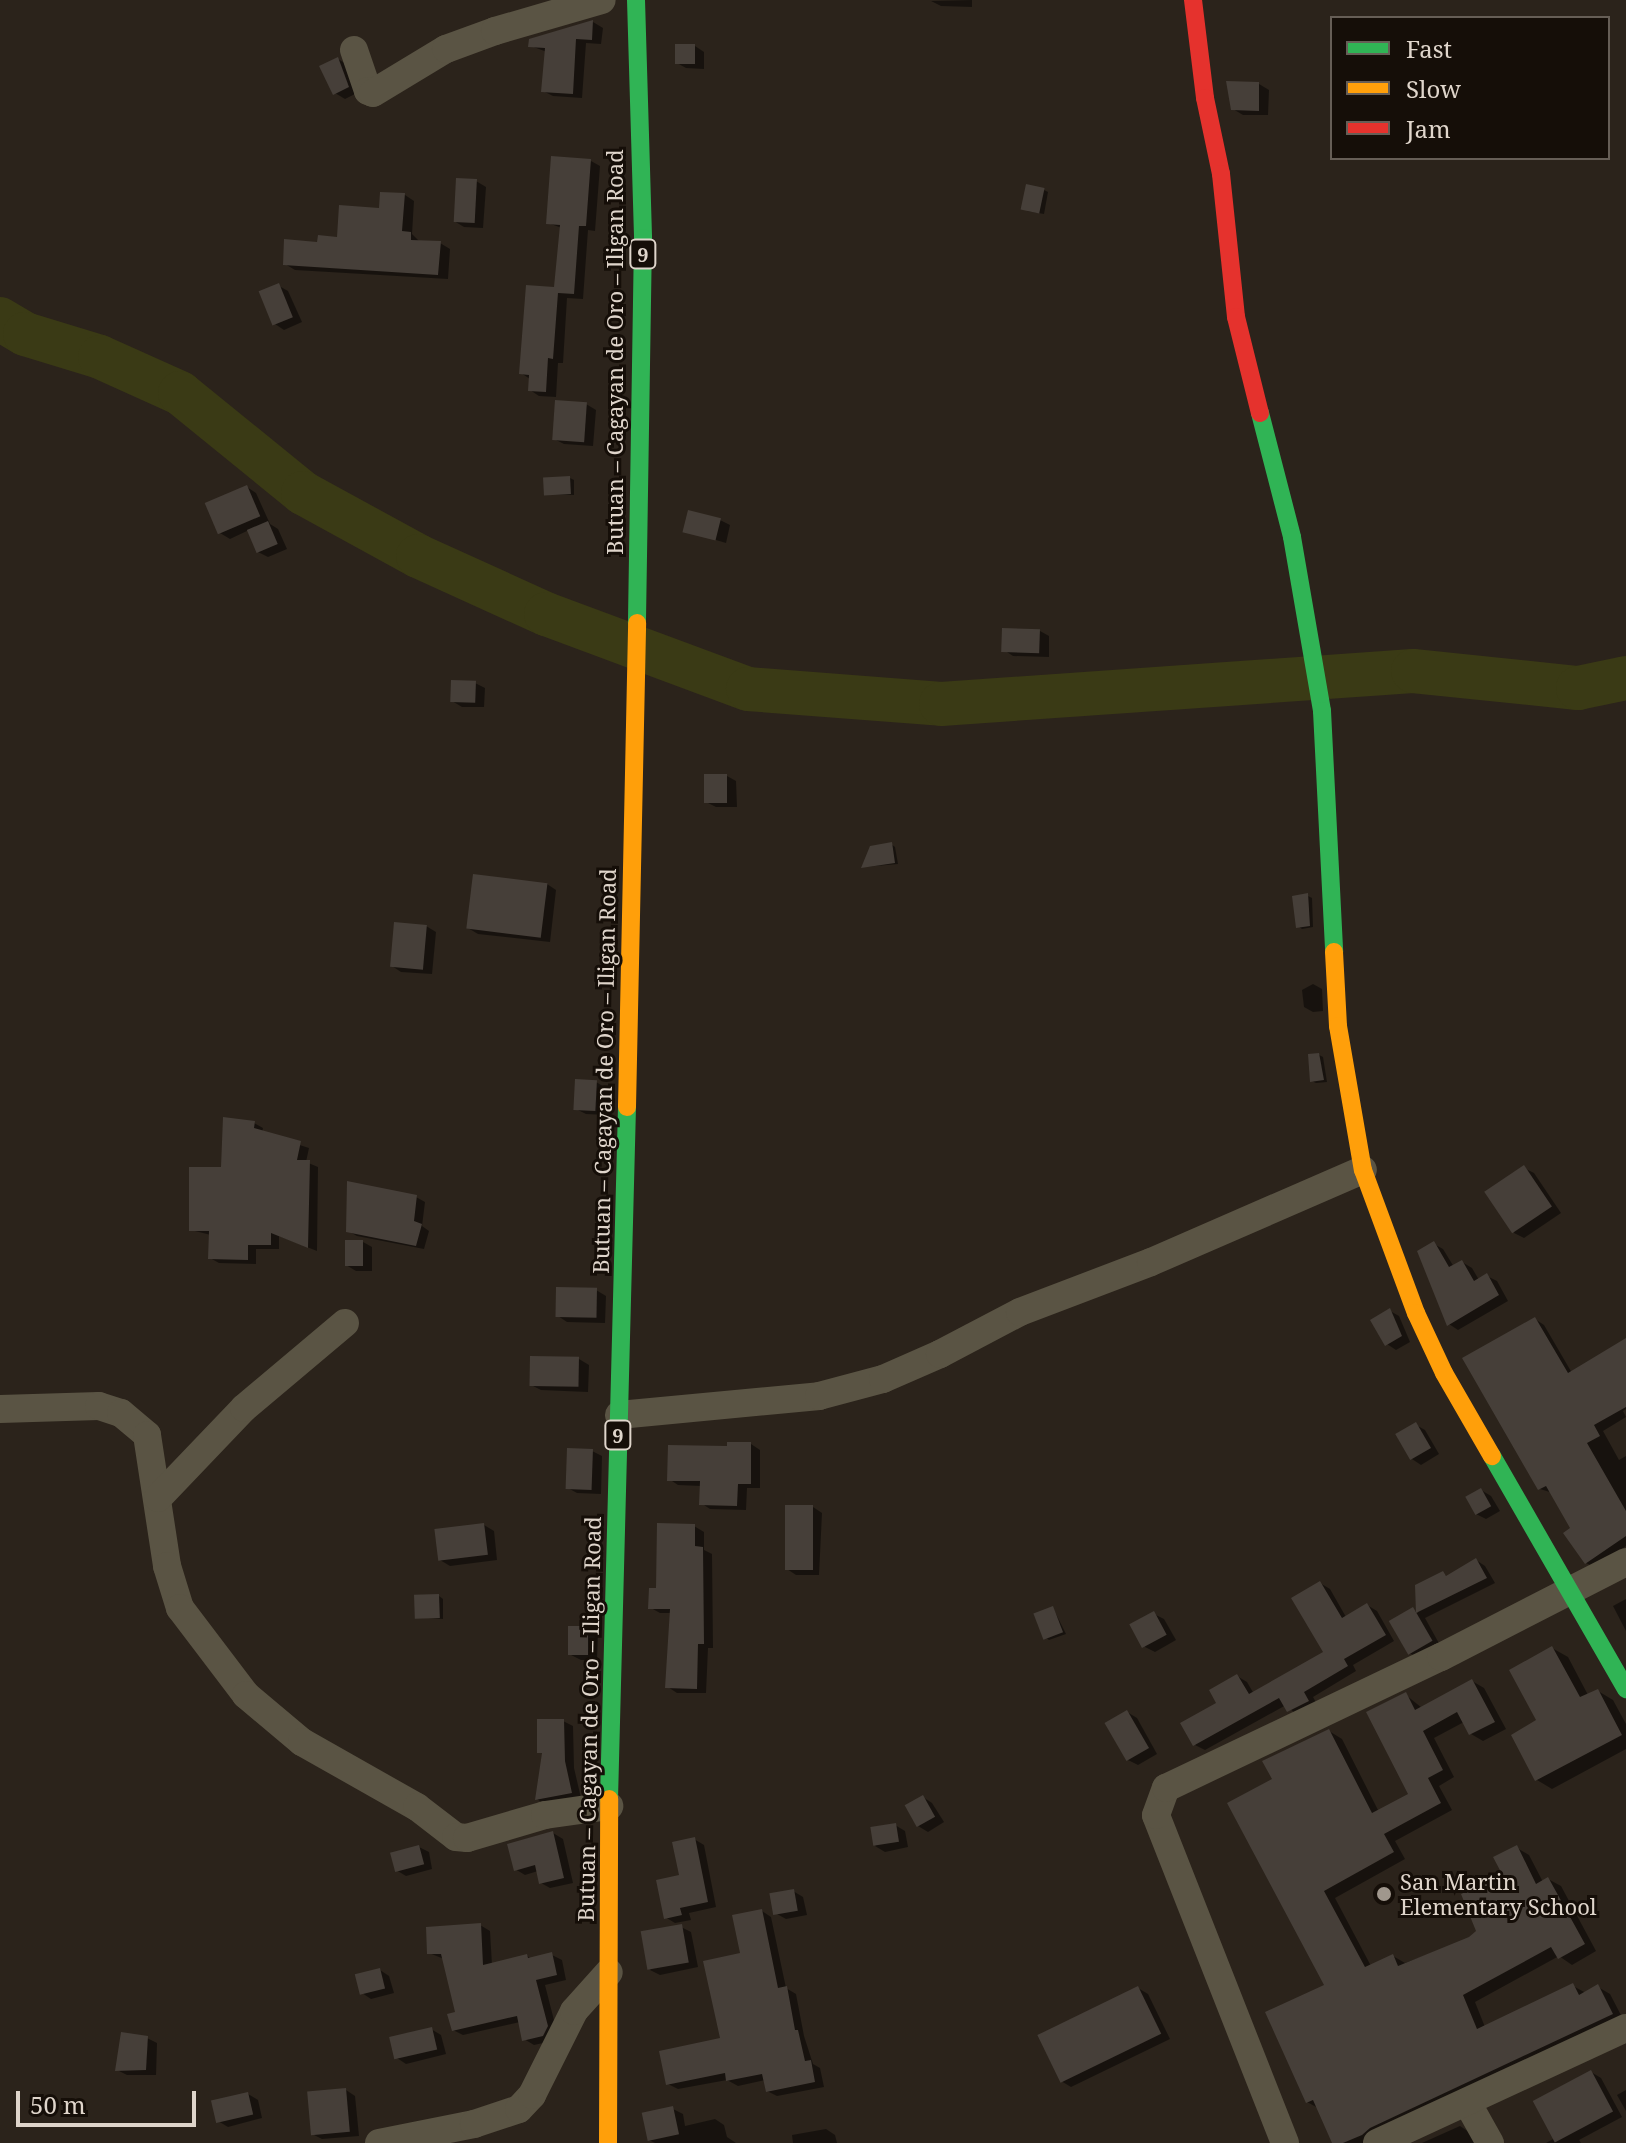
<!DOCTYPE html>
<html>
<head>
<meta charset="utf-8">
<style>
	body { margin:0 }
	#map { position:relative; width:1626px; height:2143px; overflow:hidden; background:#2b231b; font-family:"Noto Serif",serif }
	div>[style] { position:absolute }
	.shadow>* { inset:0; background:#0007 }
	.river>* { height:44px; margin:-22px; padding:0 22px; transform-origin:22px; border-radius:22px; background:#3a3a15 }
	.building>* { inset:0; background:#463f39; transform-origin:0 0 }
	.street>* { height:28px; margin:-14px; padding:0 14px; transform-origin:14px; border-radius:14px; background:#5a5444 }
	.fast>* { height:18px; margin:-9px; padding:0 9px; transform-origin:9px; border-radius:9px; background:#30b455 }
	.slow>* { height:18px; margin:-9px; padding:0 9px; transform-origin:9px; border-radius:9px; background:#ff9f0a }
	.jam>* { height:18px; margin:-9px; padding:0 9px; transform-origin:9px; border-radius:9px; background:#e5322d }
	.dots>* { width:22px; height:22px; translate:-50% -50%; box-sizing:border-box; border:4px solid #150e08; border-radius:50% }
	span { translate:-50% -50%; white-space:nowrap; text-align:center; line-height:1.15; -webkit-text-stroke:6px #150e08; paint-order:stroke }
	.shield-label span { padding:2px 6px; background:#150e08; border:2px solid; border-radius:6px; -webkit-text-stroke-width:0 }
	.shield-label { font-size:20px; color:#dfd5cb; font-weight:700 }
	.street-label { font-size:22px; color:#dfd5cb }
	.poi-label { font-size:22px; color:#dfd5cb }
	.left { translate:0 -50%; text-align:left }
	.legend { position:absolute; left:1330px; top:16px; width:280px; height:144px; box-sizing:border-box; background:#150e08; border:2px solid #665e56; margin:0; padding:10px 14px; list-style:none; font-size:24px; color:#dfd5cb }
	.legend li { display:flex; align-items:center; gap:16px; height:40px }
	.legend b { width:40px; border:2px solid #665e56 }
	.scale { position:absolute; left:16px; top:2091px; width:180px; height:36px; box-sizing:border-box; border:4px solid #dfd5cb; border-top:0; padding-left:10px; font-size:24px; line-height:28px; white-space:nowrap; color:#dfd5cb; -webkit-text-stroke:6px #150e08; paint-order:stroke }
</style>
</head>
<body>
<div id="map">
	<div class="shadow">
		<div style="clip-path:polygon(972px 0,972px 7px,941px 6px,931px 1px)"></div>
		<div style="clip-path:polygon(593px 22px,603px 28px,601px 44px,586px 43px,582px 98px,553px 96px,543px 91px,547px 52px,531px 46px,531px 40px)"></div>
		<div style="clip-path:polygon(695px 46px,704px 52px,704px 69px,686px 68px,677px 63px)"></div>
		<div style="clip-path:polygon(338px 59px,348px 65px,357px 93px,345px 99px,335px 93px)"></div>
		<div style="clip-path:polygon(1259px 84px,1269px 90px,1268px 115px,1243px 115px,1233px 109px)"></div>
		<div style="clip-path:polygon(591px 161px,600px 166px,595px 231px,588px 230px,583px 299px,567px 298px,563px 363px,558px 363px,556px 397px,539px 396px,530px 390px,530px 379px,521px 373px,556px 289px,562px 228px,548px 223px)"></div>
		<div style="clip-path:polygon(476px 181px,486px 187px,483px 228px,464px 227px,454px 221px)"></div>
		<div style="clip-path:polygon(1044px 190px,1048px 192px,1044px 214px,1027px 211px)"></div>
		<div style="clip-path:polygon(382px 194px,405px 195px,414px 201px,412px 234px,420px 242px,440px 243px,450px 249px,448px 279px,295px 270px,285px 264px,339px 239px,381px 210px)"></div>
		<div style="clip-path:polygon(279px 286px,288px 291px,302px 322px,284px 330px,275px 324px)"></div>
		<div style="clip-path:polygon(586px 404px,596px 410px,593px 446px,564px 444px,554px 439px)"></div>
		<div style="clip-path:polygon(570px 478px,574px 480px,574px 495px,545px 494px)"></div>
		<div style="clip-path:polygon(247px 487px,256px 493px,270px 524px,278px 529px,287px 549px,268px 557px,258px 552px,249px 530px,230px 539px,220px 533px)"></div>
		<div style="clip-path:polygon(720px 520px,730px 525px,726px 543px,686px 531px)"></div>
		<div style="clip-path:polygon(1040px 631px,1049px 636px,1049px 657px,1013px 656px,1004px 650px)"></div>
		<div style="clip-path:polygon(475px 683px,485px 688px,484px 707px,462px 707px,452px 701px)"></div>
		<div style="clip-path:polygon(727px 776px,736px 781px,737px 807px,716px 807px,706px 802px)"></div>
		<div style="clip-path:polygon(891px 844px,895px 847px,898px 864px,864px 867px)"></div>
		<div style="clip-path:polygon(547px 884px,556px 890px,550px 942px,478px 934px,468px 928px)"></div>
		<div style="clip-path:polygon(1308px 896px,1312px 898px,1313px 927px,1302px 929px,1298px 926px)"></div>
		<div style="clip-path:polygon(426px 926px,436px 932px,432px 974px,401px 972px,392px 966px)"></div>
		<div style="clip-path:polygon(1313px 984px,1322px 989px,1323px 1011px,1313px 1012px,1304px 1007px,1302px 990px)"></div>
		<div style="clip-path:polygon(1319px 1055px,1323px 1057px,1327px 1082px,1316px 1083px,1312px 1081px)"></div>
		<div style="clip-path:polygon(596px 1082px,606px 1088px,606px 1115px,586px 1114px,576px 1109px)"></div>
		<div style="clip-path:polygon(254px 1123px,263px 1128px,262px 1133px,309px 1148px,306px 1162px,318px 1167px,317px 1251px,279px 1236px,279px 1249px,256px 1249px,256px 1264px,219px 1263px,210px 1258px,211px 1235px,191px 1230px,223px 1169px)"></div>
		<div style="clip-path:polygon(1524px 1168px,1534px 1173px,1561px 1213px,1524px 1238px,1514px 1233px)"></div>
		<div style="clip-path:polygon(416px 1197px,425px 1202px,422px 1226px,429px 1231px,424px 1249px,357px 1236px,348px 1231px)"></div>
		<div style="clip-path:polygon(599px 1214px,608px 1219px,606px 1254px,596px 1248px)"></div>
		<div style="clip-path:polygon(363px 1242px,372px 1247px,372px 1271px,356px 1271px,346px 1265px)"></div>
		<div style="clip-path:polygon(1434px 1244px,1443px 1249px,1454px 1267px,1462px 1262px,1472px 1268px,1479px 1280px,1487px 1276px,1497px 1281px,1508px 1301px,1458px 1330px,1449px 1324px)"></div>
		<div style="clip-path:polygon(596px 1290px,606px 1296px,605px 1323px,567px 1322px,558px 1316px)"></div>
		<div style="clip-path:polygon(1390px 1311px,1399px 1316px,1410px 1342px,1396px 1350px,1387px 1344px)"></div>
		<div style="clip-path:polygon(1535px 1319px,1544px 1325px,1572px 1373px,1626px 1340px,1626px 1409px,1623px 1411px,1626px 1417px,1603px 1431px,1619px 1460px,1626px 1456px,1626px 1546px,1596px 1568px,1586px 1563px,1565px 1534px,1573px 1529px,1553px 1493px,1540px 1489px)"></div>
		<div style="clip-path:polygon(579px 1359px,589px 1365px,588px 1392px,541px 1390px,531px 1385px)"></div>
		<div style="clip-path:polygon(1416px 1425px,1425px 1430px,1439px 1454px,1421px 1465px,1412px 1459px)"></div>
		<div style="clip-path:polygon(751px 1444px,760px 1450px,760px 1488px,747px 1488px,746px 1510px,710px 1509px,701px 1503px,701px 1486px,678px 1485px,669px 1479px,729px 1448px)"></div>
		<div style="clip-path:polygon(592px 1451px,602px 1456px,601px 1494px,577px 1493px,568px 1488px)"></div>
		<div style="clip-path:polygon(1481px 1490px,1491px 1496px,1500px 1511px,1486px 1519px,1476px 1514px)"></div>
		<div style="clip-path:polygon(813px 1507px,822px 1513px,819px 1575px,796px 1575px,787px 1569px)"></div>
		<div style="clip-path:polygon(484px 1525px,494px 1531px,497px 1560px,450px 1566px,440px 1560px)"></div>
		<div style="clip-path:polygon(694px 1526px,704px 1532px,704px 1550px,712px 1554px,713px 1648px,708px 1648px,706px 1693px,677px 1693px,668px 1687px,672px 1613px,660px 1613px,651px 1608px)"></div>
		<div style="clip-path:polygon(1476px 1560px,1485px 1566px,1495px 1583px,1425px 1618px,1441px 1647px,1419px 1658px,1409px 1653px,1413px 1610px,1418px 1613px,1417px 1586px,1443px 1574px,1448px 1577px)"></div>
		<div style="clip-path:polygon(1320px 1583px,1330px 1589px,1346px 1617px,1367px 1605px,1377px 1611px,1394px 1641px,1353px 1665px,1356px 1671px,1313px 1697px,1318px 1706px,1298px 1716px,1286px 1705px,1205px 1750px,1195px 1745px,1237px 1676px,1247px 1682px,1254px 1694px,1325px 1652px)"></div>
		<div style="clip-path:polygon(439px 1596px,443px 1599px,443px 1619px,416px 1617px)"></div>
		<div style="clip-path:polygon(1626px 1599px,1626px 1631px,1613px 1606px)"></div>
		<div style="clip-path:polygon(1053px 1608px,1066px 1634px,1049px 1640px,1045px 1637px)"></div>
		<div style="clip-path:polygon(1154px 1614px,1164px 1619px,1176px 1640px,1155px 1652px,1145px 1647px)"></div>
		<div style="clip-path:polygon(588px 1628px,598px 1634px,597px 1660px,581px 1660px,571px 1655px,570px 1629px)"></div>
		<div style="clip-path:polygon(1552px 1648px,1568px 1657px,1588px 1695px,1598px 1691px,1613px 1700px,1626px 1724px,1626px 1749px,1552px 1789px,1537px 1780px,1539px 1721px)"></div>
		<div style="clip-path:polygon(1472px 1681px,1484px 1688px,1506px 1729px,1483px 1741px,1471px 1734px,1464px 1722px,1434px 1738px,1454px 1777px,1439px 1786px,1452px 1810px,1395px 1841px,1405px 1859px,1335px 1898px,1371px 1966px,1393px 1956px,1405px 1963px,1470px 1939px,1478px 1931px,1517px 1848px,1529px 1855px,1543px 1882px,1548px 1879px,1561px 1886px,1596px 1951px,1572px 1965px,1559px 1956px,1475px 2002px,1485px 2027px,1573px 1986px,1586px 1993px,1598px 1987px,1610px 1994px,1624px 2021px,1368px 2143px,1334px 2143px,1320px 2109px,1307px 2102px,1327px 1986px,1275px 1780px,1329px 1731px,1342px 1739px,1379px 1812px,1411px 1795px,1406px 1695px,1422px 1708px)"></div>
		<div style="clip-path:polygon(1127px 1712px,1137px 1718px,1157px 1754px,1138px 1765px,1128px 1760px)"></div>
		<div style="clip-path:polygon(563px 1721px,573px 1726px,574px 1768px,581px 1798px,546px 1805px,537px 1799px,544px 1754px,539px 1752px)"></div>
		<div style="clip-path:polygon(923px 1797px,932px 1803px,944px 1822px,928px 1832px,918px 1826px)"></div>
		<div style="clip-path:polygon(895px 1825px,905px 1831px,908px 1847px,885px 1852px,875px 1846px)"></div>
		<div style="clip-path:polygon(553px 1833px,563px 1839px,573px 1883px,550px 1888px,541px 1883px,538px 1871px,525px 1875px,515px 1869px)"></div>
		<div style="clip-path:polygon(694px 1839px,704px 1845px,716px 1907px,689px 1913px,691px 1920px,675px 1923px,665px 1917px)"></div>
		<div style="clip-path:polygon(419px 1847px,429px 1852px,432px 1869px,406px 1876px,396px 1870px)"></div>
		<div style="clip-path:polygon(793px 1891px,803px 1897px,807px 1915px,786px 1919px,777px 1914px)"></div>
		<div style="clip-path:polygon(762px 1911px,771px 1917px,786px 1988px,796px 1994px,804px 2036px,813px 2064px,820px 2068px,824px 2087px,777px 2096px,767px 2091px,765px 2080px,738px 2086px,727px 2080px,678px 2089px,668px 2084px,722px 2040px,742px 1955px)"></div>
		<div style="clip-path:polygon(480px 1925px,490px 1931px,492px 1965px,527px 1956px,532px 1959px,552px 1955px,562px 1960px,566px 1980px,545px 1985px,557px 2032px,552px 2041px,534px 2045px,524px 2039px,520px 2022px,463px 2035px,453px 2030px,458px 2013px,444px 1959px,429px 1953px)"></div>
		<div style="clip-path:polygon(681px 1927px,691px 1932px,698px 1967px,660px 1975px,650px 1970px)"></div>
		<div style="clip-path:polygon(380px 1970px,389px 1976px,394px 1993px,371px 1999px,362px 1993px)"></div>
		<div style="clip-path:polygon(1138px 1988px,1148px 1994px,1170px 2039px,1071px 2087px,1061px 2081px)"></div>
		<div style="clip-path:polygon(431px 2029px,441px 2035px,446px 2054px,406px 2064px,397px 2058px)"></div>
		<div style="clip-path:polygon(147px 2038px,157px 2043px,156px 2075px,127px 2075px,117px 2070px)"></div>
		<div style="clip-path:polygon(1591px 2072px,1601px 2078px,1622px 2117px,1579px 2140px,1581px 2143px,1546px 2143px,1555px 2138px)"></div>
		<div style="clip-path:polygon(346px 2090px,355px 2096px,359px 2136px,322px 2139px,312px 2134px)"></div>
		<div style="clip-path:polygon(1626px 2090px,1626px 2111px,1617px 2095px)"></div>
		<div style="clip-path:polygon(248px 2094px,258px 2100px,262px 2118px,228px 2127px,218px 2121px)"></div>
		<div style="clip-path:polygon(673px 2109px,683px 2114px,685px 2126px,715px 2119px,724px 2125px,727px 2137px,736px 2143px,655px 2143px,649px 2140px)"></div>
		<div style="clip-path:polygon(1460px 2126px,1469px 2132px,1477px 2143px,1422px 2143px)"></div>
		<div style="clip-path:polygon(826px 2129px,835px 2135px,837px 2143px,793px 2143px,792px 2135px)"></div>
	</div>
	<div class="river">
		<div style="left:0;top:319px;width:29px;rotate:31deg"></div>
		<div style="left:25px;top:334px;width:78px;rotate:17deg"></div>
		<div style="left:100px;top:357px;width:88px;rotate:24.2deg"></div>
		<div style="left:180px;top:393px;width:159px;rotate:39.1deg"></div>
		<div style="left:303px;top:493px;width:131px;rotate:28.7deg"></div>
		<div style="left:418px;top:556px;width:141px;rotate:24.4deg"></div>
		<div style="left:546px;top:614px;width:215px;rotate:20.4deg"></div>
		<div style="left:748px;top:689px;width:194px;rotate:4.4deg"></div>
		<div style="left:941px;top:704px;width:473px;rotate:-4deg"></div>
		<div style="left:1413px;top:671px;width:166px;rotate:5.9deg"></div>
		<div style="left:1578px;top:688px;width:49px;rotate:-11.8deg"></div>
	</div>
	<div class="building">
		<div style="clip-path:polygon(593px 20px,592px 40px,576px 39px,573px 94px,541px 92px,545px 48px,528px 47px,529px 39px)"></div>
		<div style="left:675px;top:44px;width:20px;height:20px"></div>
		<div style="clip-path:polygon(338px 57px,349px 87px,333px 95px,319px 66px)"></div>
		<div style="clip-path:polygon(1226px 81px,1259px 82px,1259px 111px,1231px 110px)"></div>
		<div style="clip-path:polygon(551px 156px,591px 159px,586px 226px,579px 226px,574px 294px,558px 293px,553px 359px,548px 358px,546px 392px,528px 391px,529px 375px,519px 374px,526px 285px,554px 287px,560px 225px,546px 224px)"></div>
		<div style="left:456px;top:178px;width:21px;height:44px;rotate:3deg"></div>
		<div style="left:1026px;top:184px;width:19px;height:26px;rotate:12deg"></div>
		<div style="clip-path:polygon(380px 192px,405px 193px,402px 231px,411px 232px,411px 240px,441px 241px,438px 275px,283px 265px,284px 239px,317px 242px,318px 235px,337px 237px,339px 205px,379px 208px)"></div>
		<div style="left:279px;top:283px;width:37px;height:22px;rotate:68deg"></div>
		<div style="left:555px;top:400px;width:32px;height:40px;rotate:4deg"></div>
		<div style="left:570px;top:476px;width:18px;height:27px;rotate:87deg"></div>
		<div style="left:247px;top:485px;width:34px;height:46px;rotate:67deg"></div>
		<div style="left:688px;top:510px;width:34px;height:23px;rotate:14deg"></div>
		<div style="left:268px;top:521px;width:25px;height:23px;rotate:67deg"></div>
		<div style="left:1002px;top:628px;width:38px;height:24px;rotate:2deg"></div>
		<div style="left:451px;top:680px;width:25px;height:22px;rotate:2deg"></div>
		<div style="left:704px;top:774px;width:23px;height:29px"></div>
		<div style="clip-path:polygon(892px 842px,895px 863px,861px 868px,870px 846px)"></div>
		<div style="left:473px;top:874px;width:75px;height:55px;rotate:7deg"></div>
		<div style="clip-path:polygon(1308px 893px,1310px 926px,1296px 928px,1292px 896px)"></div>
		<div style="left:394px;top:922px;width:33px;height:45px;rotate:5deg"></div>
		<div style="clip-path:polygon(1319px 1053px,1324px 1080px,1310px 1082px,1308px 1054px)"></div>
		<div style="left:575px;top:1079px;width:22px;height:31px;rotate:3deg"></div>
		<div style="clip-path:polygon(223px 1117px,255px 1121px,254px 1128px,301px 1141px,297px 1160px,310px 1160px,308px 1248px,271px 1233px,271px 1245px,248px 1245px,248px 1260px,208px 1259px,209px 1231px,189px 1231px,189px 1167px,221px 1167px)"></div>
		<div style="left:1524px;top:1165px;width:50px;height:48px;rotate:56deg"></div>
		<div style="clip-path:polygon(347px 1181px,417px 1195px,414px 1221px,422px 1224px,416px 1246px,346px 1232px)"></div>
		<div style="left:345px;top:1240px;width:18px;height:26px"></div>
		<div style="clip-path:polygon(1434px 1241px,1449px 1267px,1462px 1260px,1474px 1281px,1487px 1273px,1499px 1295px,1447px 1326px,1417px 1251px)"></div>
		<div style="left:556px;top:1287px;width:41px;height:30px;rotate:1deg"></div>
		<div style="clip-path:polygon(1390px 1308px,1402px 1336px,1385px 1346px,1370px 1320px)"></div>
		<div style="clip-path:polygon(1535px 1317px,1568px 1373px,1626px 1338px,1626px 1407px,1594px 1425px,1600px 1436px,1587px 1443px,1626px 1511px,1626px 1536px,1585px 1564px,1563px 1533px,1570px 1528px,1546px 1486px,1538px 1490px,1462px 1358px)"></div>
		<div style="left:530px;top:1356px;width:49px;height:30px;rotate:1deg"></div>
		<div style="left:1416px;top:1422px;width:30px;height:24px;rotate:60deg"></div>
		<div style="clip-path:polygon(727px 1442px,751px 1442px,751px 1484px,738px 1484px,737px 1506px,699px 1505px,700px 1481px,667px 1481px,668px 1445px,727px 1446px)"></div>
		<div style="left:567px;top:1448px;width:26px;height:41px;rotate:2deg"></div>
		<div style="left:1481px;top:1488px;width:21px;height:18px;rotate:61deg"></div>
		<div style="left:785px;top:1505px;width:28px;height:65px"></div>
		<div style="left:484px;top:1523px;width:32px;height:50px;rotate:83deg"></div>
		<div style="clip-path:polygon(657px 1523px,695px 1524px,695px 1546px,703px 1547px,704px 1644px,698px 1644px,697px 1689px,665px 1688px,670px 1609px,648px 1609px,649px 1588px,656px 1588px)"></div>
		<div style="clip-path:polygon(1476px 1558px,1487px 1578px,1416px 1613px,1415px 1585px,1443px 1571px,1446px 1576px)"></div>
		<div style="clip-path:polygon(1320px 1581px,1342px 1618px,1367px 1603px,1386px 1635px,1344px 1659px,1348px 1666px,1304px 1692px,1309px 1701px,1287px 1712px,1279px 1698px,1193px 1746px,1180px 1723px,1216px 1703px,1209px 1690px,1237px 1674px,1249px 1694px,1323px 1652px,1291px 1598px)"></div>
		<div style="left:439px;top:1594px;width:24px;height:25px;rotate:88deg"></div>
		<div style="left:1053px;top:1606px;width:28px;height:21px;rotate:69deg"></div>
		<div style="left:1413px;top:1607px;width:39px;height:28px;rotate:60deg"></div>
		<div style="left:1154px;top:1611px;width:27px;height:28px;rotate:62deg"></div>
		<div style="left:588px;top:1626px;width:29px;height:20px;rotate:90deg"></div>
		<div style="clip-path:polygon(1552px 1646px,1580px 1697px,1598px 1689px,1622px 1735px,1535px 1781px,1511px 1735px,1536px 1720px,1509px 1670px)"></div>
		<div style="clip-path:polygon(1472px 1679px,1495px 1722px,1469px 1735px,1457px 1712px,1423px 1731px,1443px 1770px,1428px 1778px,1441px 1803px,1384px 1834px,1394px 1852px,1324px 1891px,1365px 1967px,1393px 1954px,1398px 1966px,1469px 1937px,1476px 1931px,1461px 1894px,1503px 1876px,1493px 1857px,1517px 1845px,1536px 1884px,1548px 1877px,1585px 1944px,1558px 1959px,1551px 1947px,1463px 1995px,1477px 2029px,1573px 1983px,1579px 1995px,1598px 1984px,1613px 2014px,1370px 2128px,1362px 2135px,1343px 2143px,1332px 2143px,1313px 2100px,1306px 2103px,1265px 2012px,1324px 1985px,1227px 1803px,1272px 1779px,1262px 1761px,1329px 1729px,1372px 1813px,1408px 1794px,1366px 1712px,1406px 1692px,1415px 1710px)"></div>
		<div style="left:1127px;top:1710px;width:44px;height:26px;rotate:60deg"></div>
		<div style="clip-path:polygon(537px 1719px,564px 1719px,565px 1761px,572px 1793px,535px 1800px,542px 1753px,537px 1753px)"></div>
		<div style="left:923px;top:1795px;width:25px;height:21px;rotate:61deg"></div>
		<div style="left:896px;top:1823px;width:19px;height:26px;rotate:81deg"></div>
		<div style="clip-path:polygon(553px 1831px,564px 1878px,539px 1884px,535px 1865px,514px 1871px,507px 1844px)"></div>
		<div style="clip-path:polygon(695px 1837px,708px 1902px,680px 1908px,682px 1915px,664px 1919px,656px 1880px,679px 1875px,672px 1842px)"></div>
		<div style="left:419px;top:1845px;width:20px;height:30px;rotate:75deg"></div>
		<div style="left:794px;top:1889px;width:22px;height:25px;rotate:80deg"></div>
		<div style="clip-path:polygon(762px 1909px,778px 1988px,787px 1986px,795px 2030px,798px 2030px,805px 2061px,811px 2060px,815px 2082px,766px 2092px,762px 2074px,726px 2081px,725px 2073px,666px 2085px,659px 2051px,720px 2038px,703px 1961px,740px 1953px,732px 1915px)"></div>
		<div style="clip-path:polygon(481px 1923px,483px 1965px,527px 1954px,528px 1958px,552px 1952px,557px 1975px,536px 1980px,548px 2026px,543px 2036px,522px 2041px,517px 2016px,452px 2031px,447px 2014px,455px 2012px,441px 1954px,427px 1954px,426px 1927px)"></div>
		<div style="left:682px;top:1924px;width:39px;height:42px;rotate:80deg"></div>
		<div style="left:380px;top:1968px;width:21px;height:26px;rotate:76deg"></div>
		<div style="left:1138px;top:1986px;width:53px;height:112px;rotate:64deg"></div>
		<div style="left:432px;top:2027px;width:23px;height:44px;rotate:77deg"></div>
		<div style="clip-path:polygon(121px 2032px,148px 2036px,146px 2070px,115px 2071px)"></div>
		<div style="left:1591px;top:2070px;width:47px;height:66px;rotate:62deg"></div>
		<div style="left:346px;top:2088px;width:44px;height:39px;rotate:85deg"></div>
		<div style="left:248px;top:2092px;width:23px;height:38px;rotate:77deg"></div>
		<div style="left:673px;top:2106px;width:29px;height:32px;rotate:78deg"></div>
	</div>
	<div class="street">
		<div style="left:354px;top:50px;width:43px;rotate:71.1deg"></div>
		<div style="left:368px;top:91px;width:5px;rotate:22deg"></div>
		<div style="left:373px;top:93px;width:85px;rotate:-31.1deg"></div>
		<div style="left:446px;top:49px;width:52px;rotate:-20.2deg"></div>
		<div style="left:495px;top:31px;width:111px;rotate:-16.2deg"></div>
		<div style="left:0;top:1409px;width:99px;rotate:-1.7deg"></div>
		<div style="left:99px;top:1406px;width:23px;rotate:18deg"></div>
		<div style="left:121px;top:1413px;width:34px;rotate:40deg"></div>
		<div style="left:147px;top:1435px;width:133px;rotate:81.3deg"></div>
		<div style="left:167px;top:1566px;width:44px;rotate:72.8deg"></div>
		<div style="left:180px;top:1608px;width:109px;rotate:52.8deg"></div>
		<div style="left:246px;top:1695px;width:73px;rotate:40deg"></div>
		<div style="left:302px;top:1742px;width:132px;rotate:29.5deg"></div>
		<div style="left:417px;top:1807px;width:49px;rotate:37.6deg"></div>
		<div style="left:456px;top:1837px;width:11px;rotate:5deg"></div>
		<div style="left:467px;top:1838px;width:81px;rotate:-16.4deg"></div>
		<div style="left:545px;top:1815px;width:65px;rotate:-8deg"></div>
		<div style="left:619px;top:1415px;width:201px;rotate:-5.4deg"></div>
		<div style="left:819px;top:1396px;width:66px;rotate:-14.9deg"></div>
		<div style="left:883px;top:1379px;width:62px;rotate:-23.7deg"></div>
		<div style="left:940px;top:1354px;width:90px;rotate:-27.7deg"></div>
		<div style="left:1020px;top:1312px;width:140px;rotate:-20.9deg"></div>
		<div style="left:1151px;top:1262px;width:231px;rotate:-23.5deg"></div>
		<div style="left:158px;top:1498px;width:124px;rotate:-46.3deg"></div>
		<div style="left:244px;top:1408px;width:132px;rotate:-40.1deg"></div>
		<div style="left:1467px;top:2102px;width:47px;rotate:60.7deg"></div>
		<div style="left:379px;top:2143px;width:97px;rotate:-11.3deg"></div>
		<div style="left:474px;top:2124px;width:47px;rotate:-18.4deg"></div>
		<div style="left:519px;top:2109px;width:19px;rotate:-47deg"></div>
		<div style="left:532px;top:2095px;width:94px;rotate:-63.4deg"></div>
		<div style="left:574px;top:2011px;width:52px;rotate:-48.1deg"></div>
		<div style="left:1285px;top:2143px;width:352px;rotate:-111.5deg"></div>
		<div style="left:1156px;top:1815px;width:29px;rotate:-70deg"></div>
		<div style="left:1166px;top:1788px;width:305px;rotate:-25.5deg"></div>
		<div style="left:1441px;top:1657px;width:208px;rotate:-27.2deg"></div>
		<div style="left:1377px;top:2143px;width:274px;rotate:-24.8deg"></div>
	</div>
	<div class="fast">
		<div style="left:636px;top:0;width:238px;rotate:88.3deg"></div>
		<div style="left:643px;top:238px;width:385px;rotate:90.9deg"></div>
		<div style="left:1260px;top:413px;width:128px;rotate:75.5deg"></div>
		<div style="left:1292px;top:537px;width:177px;rotate:80.2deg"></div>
		<div style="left:1322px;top:711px;width:241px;rotate:87.1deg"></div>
		<div style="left:1492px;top:1456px;width:269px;rotate:60.1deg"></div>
		<div style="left:609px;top:1799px;width:692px;rotate:-88.51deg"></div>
	</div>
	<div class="slow">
		<div style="left:1334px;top:952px;width:74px;rotate:86.9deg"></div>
		<div style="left:1338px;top:1026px;width:146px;rotate:80.2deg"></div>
		<div style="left:1363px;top:1170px;width:153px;rotate:69.7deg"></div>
		<div style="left:1416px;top:1313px;width:66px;rotate:65deg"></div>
		<div style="left:1444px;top:1373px;width:96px;rotate:60deg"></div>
		<div style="left:627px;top:1107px;width:484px;rotate:-88.8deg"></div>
		<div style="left:608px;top:2143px;width:344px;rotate:-89.8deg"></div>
	</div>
	<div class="jam">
		<div style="left:1193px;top:0;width:99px;rotate:83deg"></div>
		<div style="left:1205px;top:98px;width:78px;rotate:78.1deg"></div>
		<div style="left:1221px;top:174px;width:144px;rotate:84deg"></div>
		<div style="left:1236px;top:317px;width:99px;rotate:76deg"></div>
	</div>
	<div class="dots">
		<div style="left:1384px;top:1894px;background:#a0978d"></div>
	</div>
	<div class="shield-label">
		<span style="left:643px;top:254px">9</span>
		<span style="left:618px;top:1435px">9</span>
	</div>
	<div class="street-label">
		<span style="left:615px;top:352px;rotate:-90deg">Butuan – Cagayan de Oro – Iligan Road</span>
		<span style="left:604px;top:1071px;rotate:-89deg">Butuan – Cagayan de Oro – Iligan Road</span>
		<span style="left:589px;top:1719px;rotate:-89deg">Butuan – Cagayan de Oro – Iligan Road</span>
	</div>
	<div class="poi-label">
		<span class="left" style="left:1400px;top:1894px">San Martin<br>Elementary School</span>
	</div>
	<ul class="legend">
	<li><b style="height:10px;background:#30b455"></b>Fast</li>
	<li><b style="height:10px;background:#ff9f0a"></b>Slow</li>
	<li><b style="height:10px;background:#e5322d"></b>Jam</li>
	</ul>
	<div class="scale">50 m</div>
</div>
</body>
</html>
